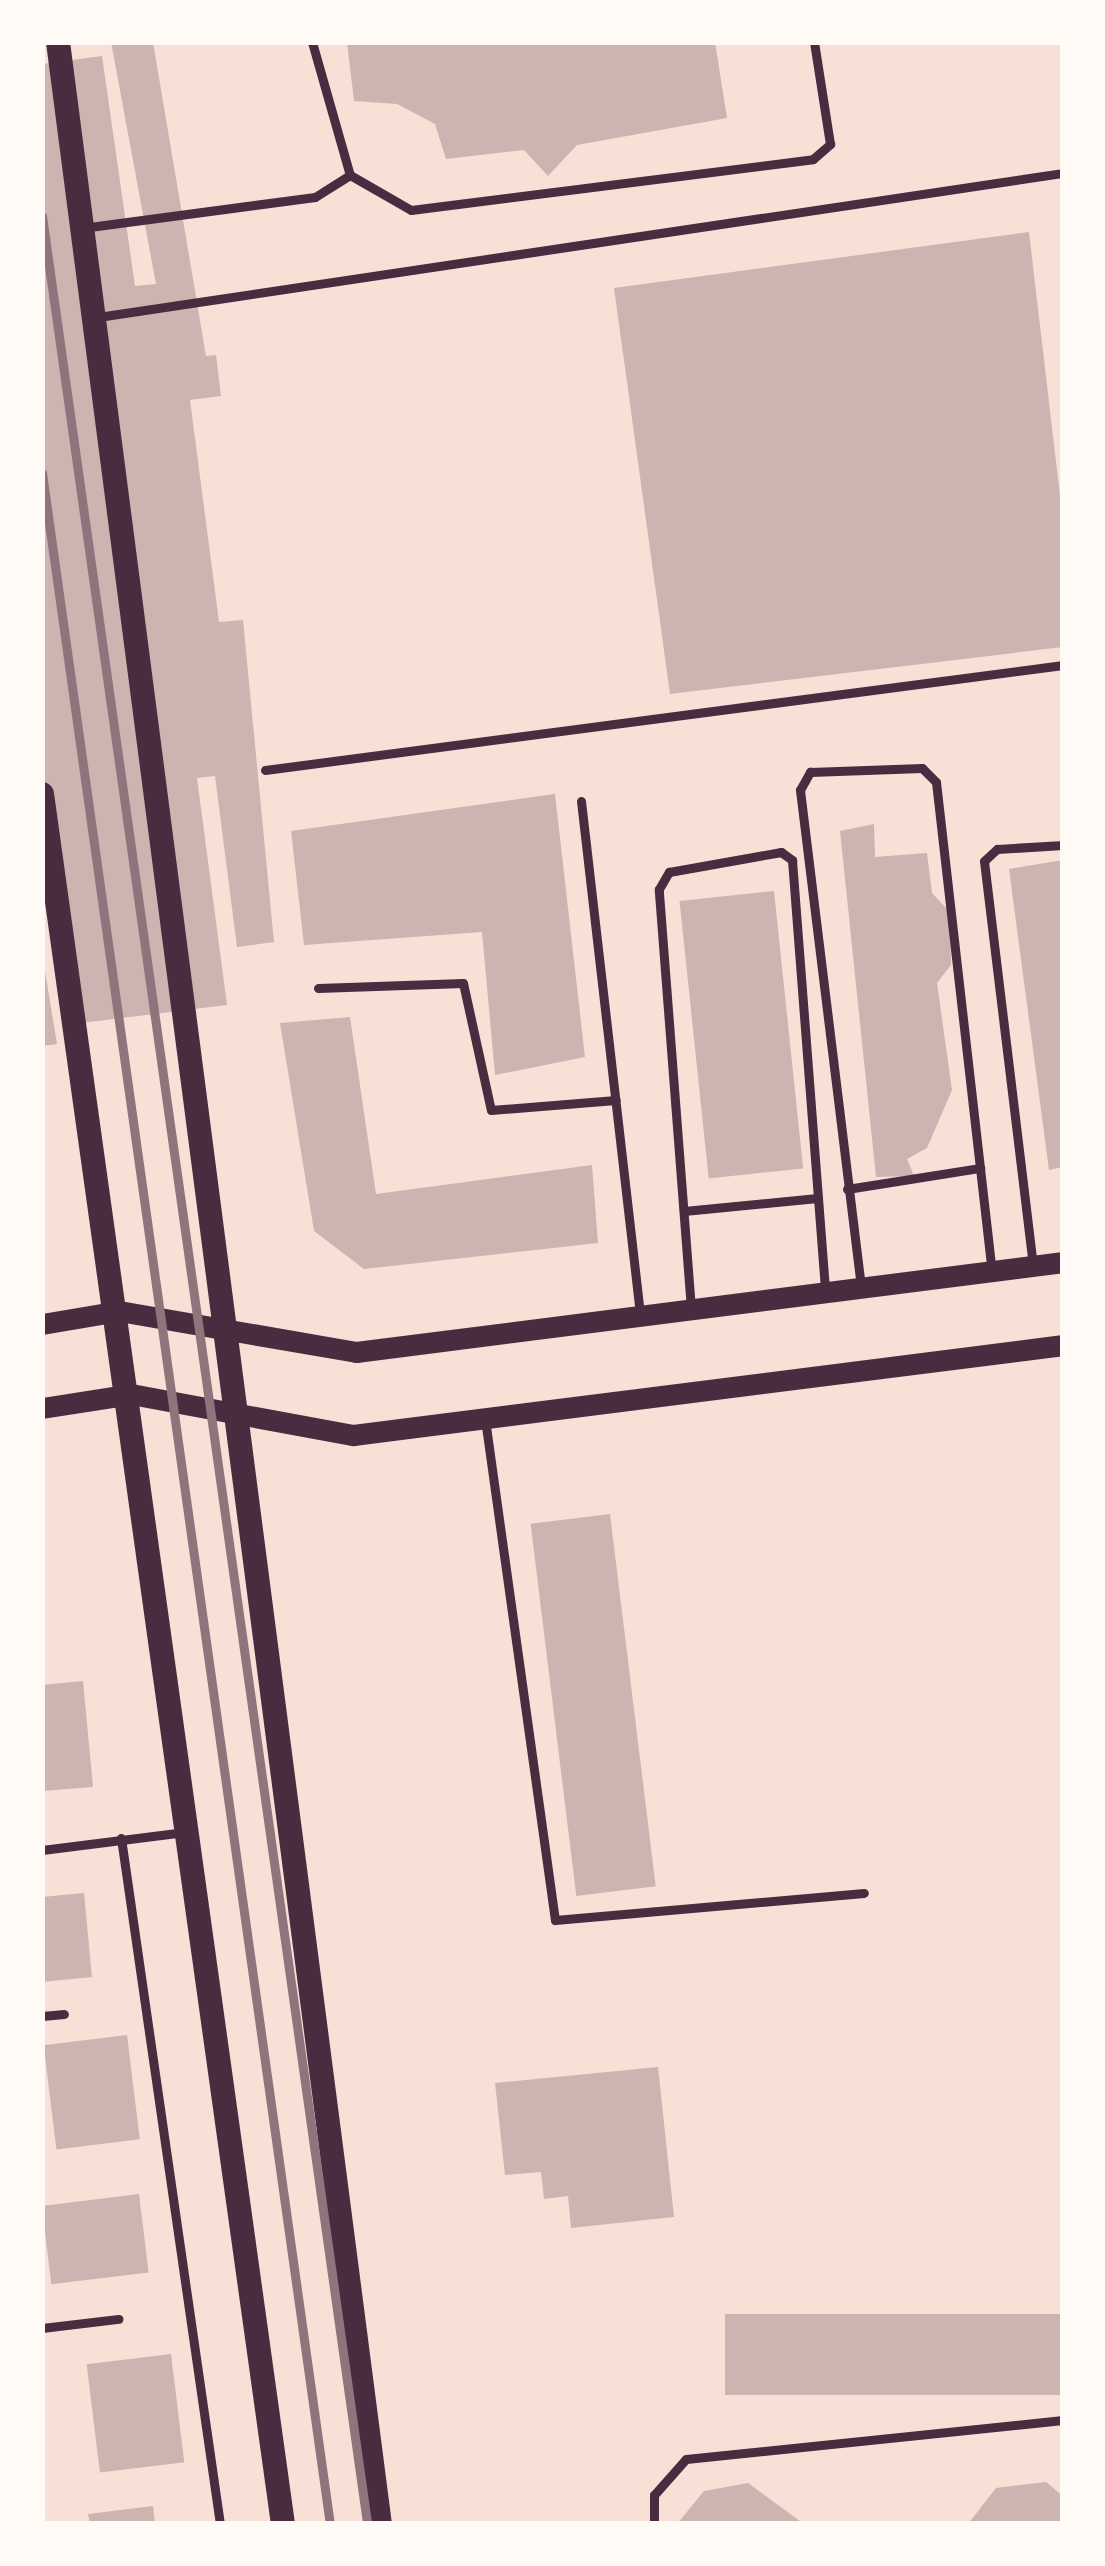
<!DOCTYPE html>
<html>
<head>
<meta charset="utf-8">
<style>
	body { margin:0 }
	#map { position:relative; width:1105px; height:2566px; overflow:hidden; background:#f7e1d7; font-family:"DejaVu Sans",sans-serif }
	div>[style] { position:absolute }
	.building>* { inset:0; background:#ccb4b1; transform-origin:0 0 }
	.service>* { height:9px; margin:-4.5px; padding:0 4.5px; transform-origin:4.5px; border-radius:4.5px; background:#4a2c40 }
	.tertiary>* { height:21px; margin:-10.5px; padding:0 10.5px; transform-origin:10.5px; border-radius:10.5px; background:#4a2c40 }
	.secondary>* { height:24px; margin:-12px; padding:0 12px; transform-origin:12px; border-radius:12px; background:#4a2c40 }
	.rail>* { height:9px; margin:-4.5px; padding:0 4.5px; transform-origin:4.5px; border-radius:4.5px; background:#8f747c }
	span { translate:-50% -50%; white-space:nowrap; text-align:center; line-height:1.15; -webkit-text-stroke:12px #fffaf5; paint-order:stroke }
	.frame { position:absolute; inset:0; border:45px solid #fffaf5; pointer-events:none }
</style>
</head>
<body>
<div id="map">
	<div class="building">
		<div style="clip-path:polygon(111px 42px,153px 42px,206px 356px,216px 355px,221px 396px,190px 400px,219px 622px,243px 620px,274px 942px,237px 947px,215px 776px,197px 778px,227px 1005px,81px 1023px,42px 799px,42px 64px,102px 56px,135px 286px,156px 284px)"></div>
		<div style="clip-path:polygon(347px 42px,715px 42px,727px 118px,577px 145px,548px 176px,524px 150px,446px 159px,435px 124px,397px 104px,354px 101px)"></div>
		<div style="clip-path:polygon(1029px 232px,1063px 521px,1063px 647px,670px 694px,614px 288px)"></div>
		<div style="clip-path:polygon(555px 794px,585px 1057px,495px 1075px,482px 932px,304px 945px,291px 831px)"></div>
		<div style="clip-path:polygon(874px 824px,875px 857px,927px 853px,932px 893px,950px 912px,951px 965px,937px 983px,952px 1090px,927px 1148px,907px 1159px,914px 1176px,876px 1177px,840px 831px)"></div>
		<div style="clip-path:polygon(1063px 860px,1063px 1167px,1049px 1170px,1009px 869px)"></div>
		<div style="left:774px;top:891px;width:279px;height:95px;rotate:84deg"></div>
		<div style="clip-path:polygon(42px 953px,57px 1044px,42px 1046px)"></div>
		<div style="clip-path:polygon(350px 1017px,376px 1194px,592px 1165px,598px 1243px,364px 1269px,314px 1231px,280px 1023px)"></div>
		<div style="left:610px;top:1514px;width:375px;height:80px;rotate:83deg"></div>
		<div style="clip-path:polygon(83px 1681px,93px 1787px,42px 1791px,42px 1685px)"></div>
		<div style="clip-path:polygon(84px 1893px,92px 1977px,42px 1982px,42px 1897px)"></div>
		<div style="left:127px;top:2035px;width:105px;height:84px;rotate:83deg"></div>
		<div style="clip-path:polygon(658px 2067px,674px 2217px,571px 2228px,568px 2196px,544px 2199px,541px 2172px,505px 2175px,495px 2083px)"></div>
		<div style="left:139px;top:2194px;width:79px;height:98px;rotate:83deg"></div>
		<div style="left:1063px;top:2314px;width:81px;height:338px;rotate:90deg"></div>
		<div style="left:171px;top:2354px;width:109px;height:85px;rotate:83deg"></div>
		<div style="clip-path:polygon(1046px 2482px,1063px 2496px,1063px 2524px,968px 2524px,996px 2488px)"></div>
		<div style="clip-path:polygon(748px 2483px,804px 2524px,677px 2524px,704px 2491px)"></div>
		<div style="clip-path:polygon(153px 2506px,155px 2524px,90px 2524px,88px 2514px)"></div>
	</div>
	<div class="service">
		<div style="left:312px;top:42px;width:138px;rotate:74.1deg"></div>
		<div style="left:350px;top:175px;width:70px;rotate:29.8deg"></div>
		<div style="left:411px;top:210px;width:405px;rotate:-7.2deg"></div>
		<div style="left:813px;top:159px;width:23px;rotate:-41deg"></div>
		<div style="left:830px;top:144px;width:103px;rotate:-98.9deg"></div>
		<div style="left:82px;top:228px;width:235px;rotate:-7.6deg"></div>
		<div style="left:315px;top:197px;width:41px;rotate:-32.2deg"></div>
		<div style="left:98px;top:317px;width:976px;rotate:-8.49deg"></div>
		<div style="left:265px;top:770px;width:805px;rotate:-7.5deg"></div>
		<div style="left:581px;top:801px;width:516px;rotate:83.44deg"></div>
		<div style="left:318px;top:988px;width:145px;rotate:-2deg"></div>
		<div style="left:463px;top:983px;width:130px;rotate:77.6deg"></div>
		<div style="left:491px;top:1110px;width:125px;rotate:-4.6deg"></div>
		<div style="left:847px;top:1189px;width:135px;rotate:-9deg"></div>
		<div style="left:684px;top:1211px;width:134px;rotate:-5.6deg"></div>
		<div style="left:1033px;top:1266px;width:408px;rotate:-96.9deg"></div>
		<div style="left:984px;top:861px;width:18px;rotate:-43deg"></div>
		<div style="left:997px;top:849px;width:66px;rotate:-3.5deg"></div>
		<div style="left:861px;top:1287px;width:501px;rotate:-97deg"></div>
		<div style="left:800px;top:790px;width:21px;rotate:-61deg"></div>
		<div style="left:810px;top:772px;width:112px;rotate:-2deg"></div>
		<div style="left:922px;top:768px;width:20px;rotate:45deg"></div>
		<div style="left:936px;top:782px;width:491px;rotate:83.5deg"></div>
		<div style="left:691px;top:1309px;width:421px;rotate:-94.4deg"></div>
		<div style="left:659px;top:889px;width:20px;rotate:-60deg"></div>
		<div style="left:669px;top:872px;width:114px;rotate:-10.1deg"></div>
		<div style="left:781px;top:852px;width:14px;rotate:36deg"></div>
		<div style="left:792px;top:860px;width:431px;rotate:85.6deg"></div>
		<div style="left:485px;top:1419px;width:506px;rotate:82.05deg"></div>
		<div style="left:555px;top:1920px;width:310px;rotate:-5deg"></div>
		<div style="left:121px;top:1838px;width:693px;rotate:81.79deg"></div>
		<div style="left:42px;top:1850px;width:144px;rotate:-7.2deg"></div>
		<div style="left:42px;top:2016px;width:22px;rotate:-5deg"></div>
		<div style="left:42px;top:2328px;width:77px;rotate:-6.8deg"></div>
		<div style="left:654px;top:2524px;width:29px;rotate:-90deg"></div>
		<div style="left:654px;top:2495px;width:48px;rotate:-48.4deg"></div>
		<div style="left:686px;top:2459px;width:379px;rotate:-5.9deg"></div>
	</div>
	<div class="tertiary">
		<div style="left:42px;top:1324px;width:78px;rotate:-9.6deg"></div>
		<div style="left:119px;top:1311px;width:241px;rotate:9.8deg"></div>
		<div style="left:356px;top:1352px;width:713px;rotate:-7.25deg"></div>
		<div style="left:42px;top:1408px;width:90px;rotate:-8.9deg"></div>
		<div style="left:131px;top:1394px;width:226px;rotate:10.5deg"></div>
		<div style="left:353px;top:1435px;width:716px;rotate:-7.22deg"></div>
	</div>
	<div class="secondary">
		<div style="left:58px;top:42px;width:2503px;rotate:82.61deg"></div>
		<div style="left:42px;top:794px;width:1747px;rotate:82.07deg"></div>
	</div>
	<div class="rail">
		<div style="left:42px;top:216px;width:2331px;rotate:81.98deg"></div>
		<div style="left:42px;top:473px;width:2071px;rotate:82.01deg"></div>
	</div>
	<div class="frame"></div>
</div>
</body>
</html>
